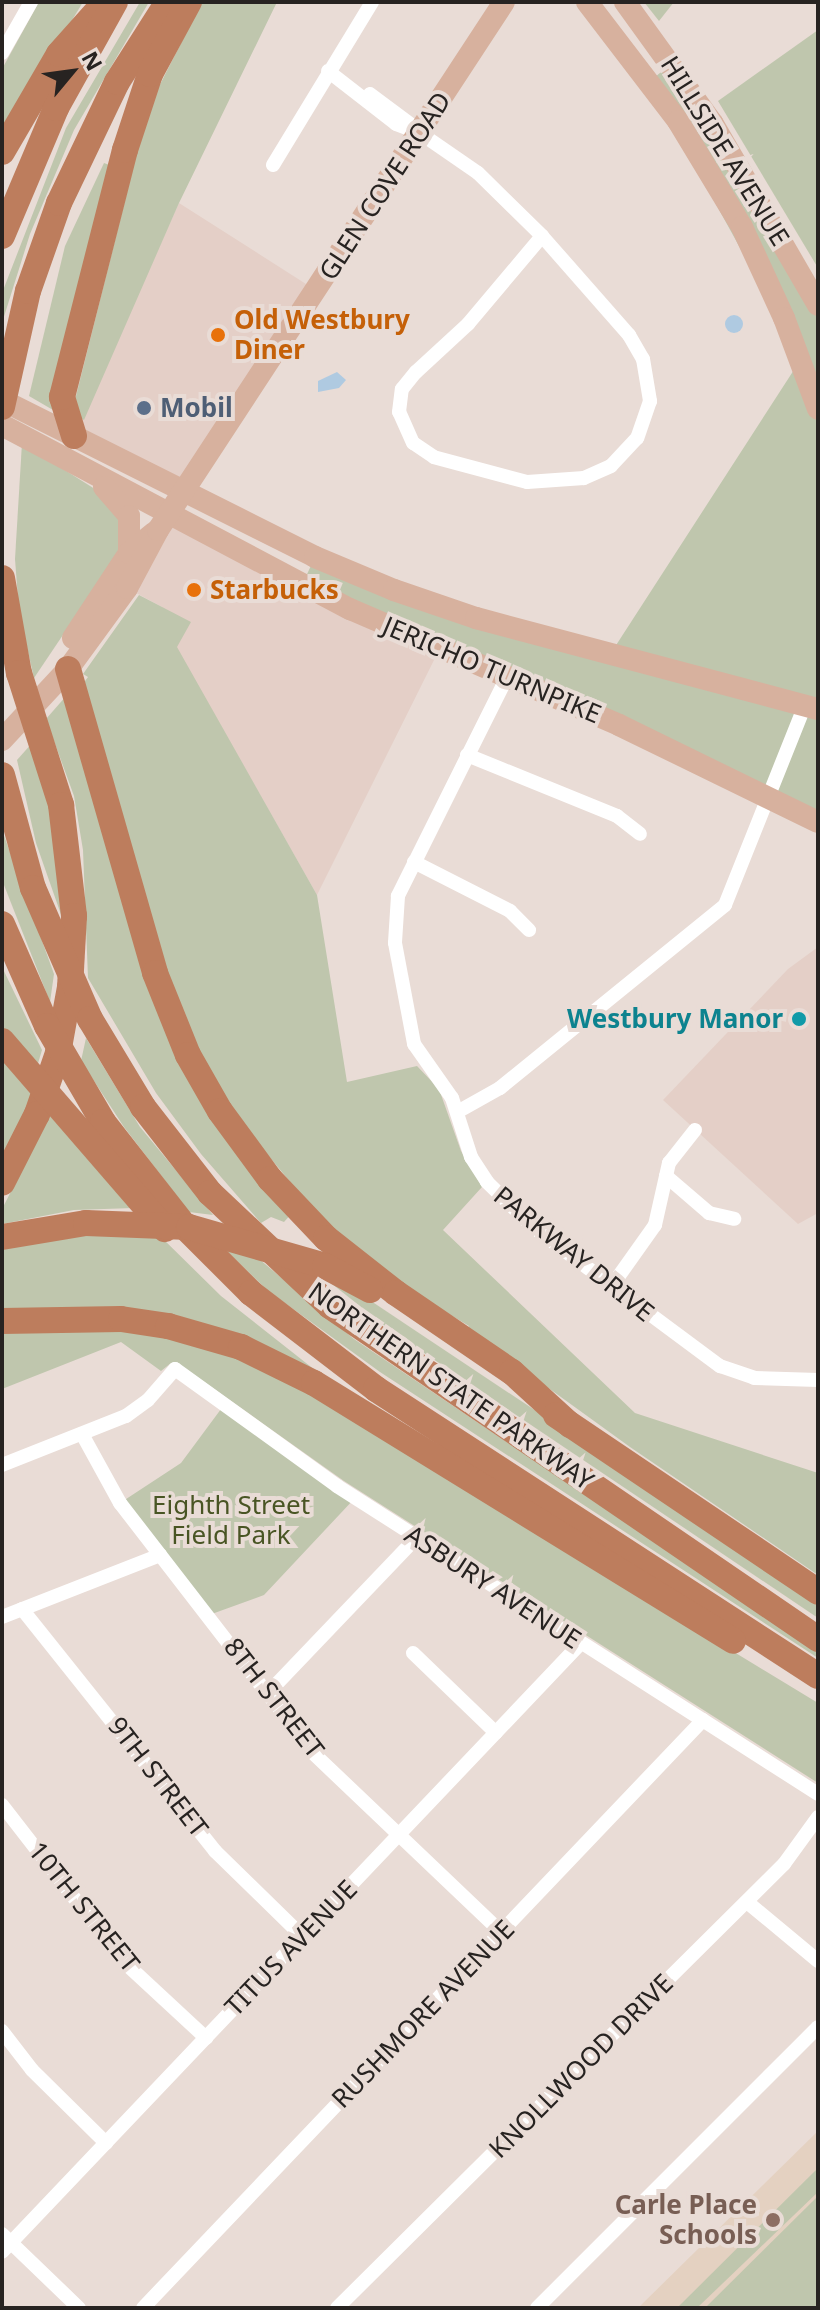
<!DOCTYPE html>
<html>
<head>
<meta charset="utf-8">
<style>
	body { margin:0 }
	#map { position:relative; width:820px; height:2310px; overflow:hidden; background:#e9dcd6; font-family:"Noto Sans",sans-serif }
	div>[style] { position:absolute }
	.built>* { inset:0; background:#e4cfc7 }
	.education>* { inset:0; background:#e4d1c1 }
	.green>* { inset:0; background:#bfc6ad }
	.water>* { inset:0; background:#afcae1 }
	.round { border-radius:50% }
	.minor>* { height:14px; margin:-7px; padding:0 7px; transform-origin:7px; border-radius:7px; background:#fff }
	.primary>* { height:22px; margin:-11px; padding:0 11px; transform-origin:11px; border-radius:11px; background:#d7b19e }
	.motorway>* { height:26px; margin:-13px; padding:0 13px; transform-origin:13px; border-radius:13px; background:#bd7d5d }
	.dots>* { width:22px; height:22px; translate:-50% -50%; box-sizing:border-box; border:4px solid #e9dcd6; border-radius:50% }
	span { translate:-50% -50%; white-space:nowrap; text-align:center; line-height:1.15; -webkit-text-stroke:8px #e9dcd6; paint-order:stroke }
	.street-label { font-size:26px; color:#272321 }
	.food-label { font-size:26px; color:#c56008; font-weight:700 }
	.left { translate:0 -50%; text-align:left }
	.service-label { font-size:26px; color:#4e5e75; font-weight:700 }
	.culture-label { font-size:26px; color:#0d838f; font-weight:700 }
	.right { translate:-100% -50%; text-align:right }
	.park-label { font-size:26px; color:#495524 }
	.education-label { font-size:26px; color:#785e54; font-weight:700 }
	.frame { position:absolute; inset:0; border:4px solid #272321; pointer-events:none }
	.north { position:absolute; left:32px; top:32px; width:80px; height:80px; -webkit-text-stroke:6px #e9dcd6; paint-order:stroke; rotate:61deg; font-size:22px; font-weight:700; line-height:32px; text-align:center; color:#272321 }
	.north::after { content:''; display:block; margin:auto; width:28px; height:36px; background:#272321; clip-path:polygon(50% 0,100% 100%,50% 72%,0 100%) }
</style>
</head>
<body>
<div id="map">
	<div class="built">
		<div style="clip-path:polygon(179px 203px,317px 291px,185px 491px,74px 436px)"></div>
		<div style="clip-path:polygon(169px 514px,440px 648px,317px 895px,176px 647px,162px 607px,127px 588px)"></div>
		<div style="clip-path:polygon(818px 947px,818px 1213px,798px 1224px,663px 1100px,788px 969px)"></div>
	</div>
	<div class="education">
		<div style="clip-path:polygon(818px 2131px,818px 2308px,638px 2308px)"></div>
	</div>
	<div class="green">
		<div style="clip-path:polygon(39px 2px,83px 2px,2px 136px,2px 69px)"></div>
		<div style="clip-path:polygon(140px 2px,149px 2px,74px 130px,30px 234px,2px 323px,2px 293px,66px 128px)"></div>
		<div style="clip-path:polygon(202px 2px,277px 2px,179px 203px,84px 420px,72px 412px,148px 108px)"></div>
		<div style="clip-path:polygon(644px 2px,674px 2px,659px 21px)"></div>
		<div style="clip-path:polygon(818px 30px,818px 268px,718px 101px)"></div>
		<div style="clip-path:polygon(672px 63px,818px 305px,818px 822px,302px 585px,315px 557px,611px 653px,801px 359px,649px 82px)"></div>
		<div style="clip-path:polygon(104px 163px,117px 168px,53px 410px,29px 396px,65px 246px)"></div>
		<div style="clip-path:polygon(22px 443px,117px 503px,119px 515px,120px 550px,34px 678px,19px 612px,15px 559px)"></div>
		<div style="clip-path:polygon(139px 595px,191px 622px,177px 647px,317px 895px,347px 1082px,417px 1066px,439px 1089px,461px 1151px,482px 1187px,443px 1230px,635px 1413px,818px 1473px,818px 1575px,630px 1447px,467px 1329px,469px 1326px,412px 1292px,325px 1224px,229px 1108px,184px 1026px,82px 685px,88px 677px,83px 674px)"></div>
		<div style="clip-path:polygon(67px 695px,148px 967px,293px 1212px,284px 1222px,271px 1217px,261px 1223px,201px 1154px,156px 1093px,88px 978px,83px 850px,74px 796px,46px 719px)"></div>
		<div style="clip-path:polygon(33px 742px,55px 822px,65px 926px,36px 843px,17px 760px)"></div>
		<div style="clip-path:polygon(2px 830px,54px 974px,50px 1002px,2px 880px)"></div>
		<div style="clip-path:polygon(2px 967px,42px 1050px,36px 1070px,2px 1031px)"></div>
		<div style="clip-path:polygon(86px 1038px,140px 1127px,213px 1215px,189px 1212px,124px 1127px,81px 1061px)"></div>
		<div style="clip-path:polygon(2px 1053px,36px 1093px,2px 1165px)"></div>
		<div style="clip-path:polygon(52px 1112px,134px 1208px,74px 1210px,2px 1224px,2px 1209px)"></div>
		<div style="clip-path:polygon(156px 1232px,221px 1296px,320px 1374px,274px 1352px,2px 1311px,2px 1246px,39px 1237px)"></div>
		<div style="clip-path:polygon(225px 1249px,252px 1253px,354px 1339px,818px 1652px,818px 1658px,380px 1372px,267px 1290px)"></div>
		<div style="clip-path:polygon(317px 1272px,365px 1297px,818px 1599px,818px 1618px,390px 1330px)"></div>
		<div style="clip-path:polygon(132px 1328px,266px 1367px,818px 1703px,818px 1783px,344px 1481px,186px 1369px,171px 1363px,161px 1371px,121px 1342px,2px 1389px,2px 1329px)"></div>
		<div style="clip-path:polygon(224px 1405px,355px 1498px,264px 1595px,209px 1615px,120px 1503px,181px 1463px)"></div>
		<div style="clip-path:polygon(818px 2168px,818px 2192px,697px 2308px,677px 2308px)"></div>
		<div style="clip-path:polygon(816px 2198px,818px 2308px,705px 2308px)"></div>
	</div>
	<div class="water">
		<div class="round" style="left:725px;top:315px;width:18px;height:18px"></div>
		<div style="clip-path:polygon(337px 372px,346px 380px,339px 388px,318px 392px,318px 381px)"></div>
	</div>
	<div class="minor">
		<div style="left:2px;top:53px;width:59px;rotate:-60.4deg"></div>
		<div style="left:328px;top:71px;width:86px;rotate:37.9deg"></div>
		<div style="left:396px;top:124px;width:26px;rotate:21deg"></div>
		<div style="left:420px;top:133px;width:70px;rotate:34.6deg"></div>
		<div style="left:478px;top:173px;width:90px;rotate:44.5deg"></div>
		<div style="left:370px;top:94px;width:59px;rotate:36.7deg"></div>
		<div style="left:273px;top:165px;width:191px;rotate:-58.7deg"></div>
		<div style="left:542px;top:236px;width:132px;rotate:48.7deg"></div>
		<div style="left:629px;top:335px;width:28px;rotate:60deg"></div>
		<div style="left:643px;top:359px;width:43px;rotate:80.5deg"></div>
		<div style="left:650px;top:401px;width:39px;rotate:109deg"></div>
		<div style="left:637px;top:438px;width:38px;rotate:133deg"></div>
		<div style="left:611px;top:466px;width:30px;rotate:156deg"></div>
		<div style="left:584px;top:478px;width:57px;rotate:176deg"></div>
		<div style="left:527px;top:482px;width:96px;rotate:-165deg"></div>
		<div style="left:434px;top:457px;width:25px;rotate:-146deg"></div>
		<div style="left:413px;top:443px;width:34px;rotate:-114deg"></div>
		<div style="left:399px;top:412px;width:23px;rotate:-83deg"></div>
		<div style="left:402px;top:389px;width:22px;rotate:-51deg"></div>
		<div style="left:416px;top:372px;width:71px;rotate:-42.7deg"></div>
		<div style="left:468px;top:324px;width:115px;rotate:-49.9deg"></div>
		<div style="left:508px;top:675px;width:247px;rotate:116.5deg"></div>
		<div style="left:398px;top:896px;width:47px;rotate:93.7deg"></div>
		<div style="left:395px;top:943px;width:103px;rotate:79.3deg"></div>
		<div style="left:414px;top:1044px;width:66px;rotate:54.9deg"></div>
		<div style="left:452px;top:1098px;width:62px;rotate:72.1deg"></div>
		<div style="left:471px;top:1157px;width:30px;rotate:57deg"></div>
		<div style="left:487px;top:1182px;width:66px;rotate:44.4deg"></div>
		<div style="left:534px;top:1228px;width:232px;rotate:36.6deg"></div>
		<div style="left:720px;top:1366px;width:36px;rotate:19deg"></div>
		<div style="left:754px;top:1378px;width:64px;rotate:1.8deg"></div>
		<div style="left:467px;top:755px;width:162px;rotate:22.1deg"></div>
		<div style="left:617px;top:816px;width:29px;rotate:38deg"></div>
		<div style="left:414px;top:862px;width:108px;rotate:27deg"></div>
		<div style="left:510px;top:911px;width:27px;rotate:45deg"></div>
		<div style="left:459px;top:1111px;width:47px;rotate:-29.3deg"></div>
		<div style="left:500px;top:1088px;width:290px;rotate:-39.1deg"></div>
		<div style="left:725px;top:905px;width:215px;rotate:-68.2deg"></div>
		<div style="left:666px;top:1176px;width:57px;rotate:40.7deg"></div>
		<div style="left:709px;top:1213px;width:26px;rotate:13deg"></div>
		<div style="left:611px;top:1287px;width:76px;rotate:-54.6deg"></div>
		<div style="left:655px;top:1225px;width:64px;rotate:-77.3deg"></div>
		<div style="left:669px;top:1163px;width:42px;rotate:-51.8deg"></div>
		<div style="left:82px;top:1434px;width:79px;rotate:61.2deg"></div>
		<div style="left:120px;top:1503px;width:316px;rotate:52.3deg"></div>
		<div style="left:313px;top:1753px;width:260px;rotate:43.6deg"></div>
		<div style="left:2px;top:1465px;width:133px;rotate:-21.6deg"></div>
		<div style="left:126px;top:1416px;width:27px;rotate:-36deg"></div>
		<div style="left:148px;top:1400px;width:41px;rotate:-48.9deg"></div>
		<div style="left:175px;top:1369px;width:200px;rotate:35.8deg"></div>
		<div style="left:337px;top:1486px;width:571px;rotate:32.63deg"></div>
		<div style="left:22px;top:1609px;width:310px;rotate:51.4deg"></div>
		<div style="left:215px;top:1851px;width:122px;rotate:44.3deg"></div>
		<div style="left:2px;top:1617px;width:170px;rotate:-21.4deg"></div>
		<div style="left:413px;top:1653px;width:115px;rotate:43.9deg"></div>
		<div style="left:268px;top:1693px;width:214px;rotate:-46.3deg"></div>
		<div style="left:2px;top:1805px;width:199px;rotate:52.2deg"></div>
		<div style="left:124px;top:1962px;width:112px;rotate:42.8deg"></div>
		<div style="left:747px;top:1902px;width:92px;rotate:39.7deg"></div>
		<div style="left:2px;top:2031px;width:49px;rotate:52.4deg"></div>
		<div style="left:32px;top:2070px;width:104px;rotate:44.6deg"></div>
		<div style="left:2px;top:2234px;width:107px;rotate:43.9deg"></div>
		<div style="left:2px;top:2252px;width:840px;rotate:-46.45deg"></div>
		<div style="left:143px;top:2308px;width:812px;rotate:-46.4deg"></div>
		<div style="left:337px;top:2308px;width:630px;rotate:-44.81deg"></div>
		<div style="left:784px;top:1864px;width:58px;rotate:-54.1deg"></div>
		<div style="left:537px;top:2308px;width:397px;rotate:-45deg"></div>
	</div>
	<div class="primary">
		<div style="left:587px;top:2px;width:150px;rotate:52.6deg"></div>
		<div style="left:678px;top:121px;width:124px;rotate:58.9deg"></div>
		<div style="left:742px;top:227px;width:100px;rotate:65.2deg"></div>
		<div style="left:784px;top:318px;width:97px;rotate:69.5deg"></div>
		<div style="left:625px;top:2px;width:150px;rotate:54.2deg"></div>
		<div style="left:713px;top:124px;width:209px;rotate:59.9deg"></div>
		<div style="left:2px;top:400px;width:350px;rotate:26.6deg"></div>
		<div style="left:315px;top:557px;width:86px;rotate:22.7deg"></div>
		<div style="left:394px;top:590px;width:87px;rotate:18.9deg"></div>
		<div style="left:476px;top:618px;width:354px;rotate:14.9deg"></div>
		<div style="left:2px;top:425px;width:394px;rotate:27.9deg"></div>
		<div style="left:350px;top:609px;width:293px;rotate:23.3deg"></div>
		<div style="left:619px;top:725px;width:221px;rotate:26deg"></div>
		<div style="left:104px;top:487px;width:38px;rotate:49deg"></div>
		<div style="left:129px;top:516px;width:37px;rotate:90deg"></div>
		<div style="left:73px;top:638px;width:102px;rotate:-56.6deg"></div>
		<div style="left:129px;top:553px;width:32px;rotate:-39deg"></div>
		<div style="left:2px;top:740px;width:97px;rotate:-47.1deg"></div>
		<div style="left:68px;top:669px;width:100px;rotate:-53.9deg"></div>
		<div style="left:127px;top:588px;width:66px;rotate:-61.9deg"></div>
		<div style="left:158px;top:530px;width:631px;rotate:-56.76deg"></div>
	</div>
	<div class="motorway">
		<div style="left:2px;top:152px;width:113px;rotate:-59.8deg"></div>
		<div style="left:59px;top:54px;width:62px;rotate:-48.3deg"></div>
		<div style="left:2px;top:236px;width:139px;rotate:-67.1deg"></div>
		<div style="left:56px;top:108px;width:121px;rotate:-60.9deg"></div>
		<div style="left:2px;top:407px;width:119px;rotate:-77.4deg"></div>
		<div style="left:28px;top:291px;width:93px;rotate:-70.6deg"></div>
		<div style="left:59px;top:203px;width:134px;rotate:-64.4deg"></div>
		<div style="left:117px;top:82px;width:95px;rotate:-57.5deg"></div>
		<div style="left:74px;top:436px;width:41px;rotate:-107.1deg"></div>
		<div style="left:62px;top:397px;width:255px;rotate:-75.7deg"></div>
		<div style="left:125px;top:150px;width:80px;rotate:-71.8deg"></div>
		<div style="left:150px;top:74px;width:82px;rotate:-61.6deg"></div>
		<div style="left:2px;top:578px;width:97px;rotate:79.9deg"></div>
		<div style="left:19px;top:673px;width:139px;rotate:72.3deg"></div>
		<div style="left:61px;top:805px;width:112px;rotate:83.3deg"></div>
		<div style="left:74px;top:916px;width:71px;rotate:93.2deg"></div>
		<div style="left:70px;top:987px;width:67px;rotate:100.3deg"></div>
		<div style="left:58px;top:1053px;width:65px;rotate:109deg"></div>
		<div style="left:37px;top:1114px;width:77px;rotate:116.9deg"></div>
		<div style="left:68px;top:669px;width:316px;rotate:74deg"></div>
		<div style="left:155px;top:973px;width:88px;rotate:68.1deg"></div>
		<div style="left:188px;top:1055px;width:64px;rotate:60.3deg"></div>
		<div style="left:220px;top:1111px;width:84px;rotate:53.7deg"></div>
		<div style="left:270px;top:1179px;width:81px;rotate:46.5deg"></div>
		<div style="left:326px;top:1238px;width:89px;rotate:38.2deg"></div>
		<div style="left:396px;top:1293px;width:140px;rotate:34.3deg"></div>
		<div style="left:512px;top:1372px;width:79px;rotate:42.4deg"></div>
		<div style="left:2px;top:775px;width:117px;rotate:74.7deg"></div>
		<div style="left:33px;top:888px;width:143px;rotate:66.5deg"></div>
		<div style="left:90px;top:1019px;width:103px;rotate:58.9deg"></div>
		<div style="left:143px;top:1107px;width:109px;rotate:52.1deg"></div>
		<div style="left:210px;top:1193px;width:165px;rotate:43.3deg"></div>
		<div style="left:330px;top:1306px;width:591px;rotate:34.31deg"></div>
		<div style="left:2px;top:924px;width:111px;rotate:66.2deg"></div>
		<div style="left:47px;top:1026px;width:111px;rotate:59.7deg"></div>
		<div style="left:103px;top:1122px;width:135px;rotate:51.9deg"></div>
		<div style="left:186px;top:1228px;width:92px;rotate:45deg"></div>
		<div style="left:251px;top:1293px;width:158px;rotate:37.5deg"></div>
		<div style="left:376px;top:1389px;width:527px;rotate:33deg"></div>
		<div style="left:2px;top:1041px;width:249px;rotate:49.1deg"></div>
		<div style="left:2px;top:1237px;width:85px;rotate:-9.5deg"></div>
		<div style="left:86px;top:1223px;width:103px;rotate:2.2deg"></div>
		<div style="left:189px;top:1227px;width:141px;rotate:16deg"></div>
		<div style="left:325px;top:1266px;width:51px;rotate:28.1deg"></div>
		<div style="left:2px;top:1321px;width:119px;rotate:-1deg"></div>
		<div style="left:121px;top:1319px;width:48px;rotate:8.5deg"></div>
		<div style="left:168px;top:1326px;width:76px;rotate:16deg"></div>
		<div style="left:241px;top:1347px;width:81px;rotate:26.3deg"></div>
		<div style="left:314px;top:1383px;width:492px;rotate:31.6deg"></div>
		<div style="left:556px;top:1415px;width:316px;rotate:34deg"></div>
	</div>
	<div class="dots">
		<div style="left:218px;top:335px;background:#e8710a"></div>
		<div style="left:144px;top:408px;background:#5c6f8a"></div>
		<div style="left:194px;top:590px;background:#e8710a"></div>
		<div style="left:799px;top:1019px;background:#0f9aa8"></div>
		<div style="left:773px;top:2220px;background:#8d6e63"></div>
	</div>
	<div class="street-label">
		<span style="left:725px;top:151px;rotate:58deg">HILLSIDE AVENUE</span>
		<span style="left:385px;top:186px;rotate:-57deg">GLEN COVE ROAD</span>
		<span style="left:492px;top:670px;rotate:23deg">JERICHO TURNPIKE</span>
		<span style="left:574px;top:1254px;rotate:39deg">PARKWAY DRIVE</span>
		<span style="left:451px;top:1386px;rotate:35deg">NORTHERN STATE PARKWAY</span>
		<span style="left:493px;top:1587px;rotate:33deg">ASBURY AVENUE</span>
		<span style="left:274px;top:1698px;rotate:52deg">8TH STREET</span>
		<span style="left:158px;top:1777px;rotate:52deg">9TH STREET</span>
		<span style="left:84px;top:1907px;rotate:51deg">10TH STREET</span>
		<span style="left:291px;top:1948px;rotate:-46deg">TITUS AVENUE</span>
		<span style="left:423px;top:2014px;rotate:-46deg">RUSHMORE AVENUE</span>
		<span style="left:581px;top:2066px;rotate:-45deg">KNOLLWOOD DRIVE</span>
	</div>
	<div class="food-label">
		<span class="left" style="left:234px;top:335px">Old Westbury<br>Diner</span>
		<span class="left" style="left:210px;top:590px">Starbucks</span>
	</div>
	<div class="service-label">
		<span class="left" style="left:160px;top:408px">Mobil</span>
	</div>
	<div class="culture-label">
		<span class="right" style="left:783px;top:1019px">Westbury Manor</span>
	</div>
	<div class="park-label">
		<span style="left:231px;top:1520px">Eighth Street<br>Field Park</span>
	</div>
	<div class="education-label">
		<span class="right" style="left:757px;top:2220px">Carle Place<br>Schools</span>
	</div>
	<div class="frame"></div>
	<div class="north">N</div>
</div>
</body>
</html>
